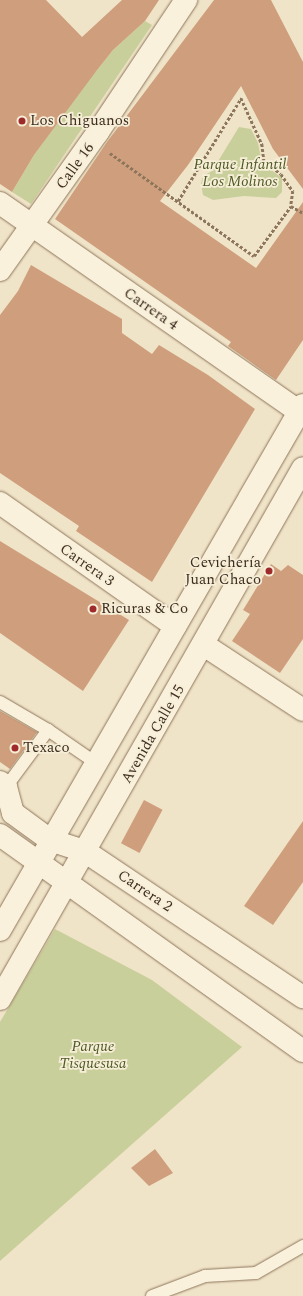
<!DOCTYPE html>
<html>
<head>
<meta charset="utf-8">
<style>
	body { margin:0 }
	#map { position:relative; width:303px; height:1296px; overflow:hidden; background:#f0e4c8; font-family:Spectral,serif }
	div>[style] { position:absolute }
	.green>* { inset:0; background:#c9cf9b }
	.building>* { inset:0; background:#cf9f7d; transform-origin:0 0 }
	.path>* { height:2.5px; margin-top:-1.25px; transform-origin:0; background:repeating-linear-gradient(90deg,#8d765c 0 3px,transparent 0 5px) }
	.roads { filter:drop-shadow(0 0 1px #8d765c) drop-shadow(0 0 1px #8d765c) }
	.service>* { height:12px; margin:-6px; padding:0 6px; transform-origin:6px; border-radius:6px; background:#faf1dc }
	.minor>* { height:22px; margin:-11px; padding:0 11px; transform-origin:11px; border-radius:11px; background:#faf1dc }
	.secondary>* { height:22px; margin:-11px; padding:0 11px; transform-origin:11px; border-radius:11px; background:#faf1dc }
	.dots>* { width:11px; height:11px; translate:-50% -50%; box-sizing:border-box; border:2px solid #f7eed8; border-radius:50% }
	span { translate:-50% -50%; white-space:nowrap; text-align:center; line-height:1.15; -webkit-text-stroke:3.5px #f7eed8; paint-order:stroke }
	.poi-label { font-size:15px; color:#3d2e20 }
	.left { translate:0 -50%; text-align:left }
	.right { translate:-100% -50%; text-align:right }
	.park-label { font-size:15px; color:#4d5a26; font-style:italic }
	.street-label { font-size:15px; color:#3d2e20 }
</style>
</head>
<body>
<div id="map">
	<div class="green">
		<div style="clip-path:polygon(145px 21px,152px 25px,31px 204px,12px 192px,34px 155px,91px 77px,113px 50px)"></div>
		<div style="clip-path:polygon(239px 127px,251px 129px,258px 143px,262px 163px,282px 178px,282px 192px,276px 198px,244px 196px,213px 200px,203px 195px,201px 184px,203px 176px,212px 171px)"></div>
		<div style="clip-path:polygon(55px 929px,152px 980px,242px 1047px,0 1261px,0 1022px)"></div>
	</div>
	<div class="building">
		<div style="clip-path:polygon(0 0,46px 0,82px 37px,122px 0,159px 0,145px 21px,113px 50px,97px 70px,34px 155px,12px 192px,0 184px)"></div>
		<div style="clip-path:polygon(214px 0,271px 0,303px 62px,303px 189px,273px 149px,241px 86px,188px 165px,160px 201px,256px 268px,303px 202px,303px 340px,276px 380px,228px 346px,231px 342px,214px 330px,55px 219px,107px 142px)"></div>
		<div style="clip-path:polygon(31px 265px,122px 319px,122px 333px,152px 354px,159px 345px,208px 375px,255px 409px,152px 582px,76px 531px,79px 526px,0 473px,0 315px,18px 291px)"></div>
		<div style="clip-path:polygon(0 541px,129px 620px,83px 691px,0 633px)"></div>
		<div style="clip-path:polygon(271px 564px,281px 571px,288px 565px,303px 575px,303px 639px,280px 673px,232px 641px,250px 614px,243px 610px)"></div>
		<div style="clip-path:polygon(0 711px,37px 732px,10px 769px,0 762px)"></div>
		<div style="left:144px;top:800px;width:21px;height:49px;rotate:28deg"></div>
		<div style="clip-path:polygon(303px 821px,303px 882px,273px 925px,244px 906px)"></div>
		<div style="clip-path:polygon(155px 1149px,173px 1173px,149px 1186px,131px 1168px)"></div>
	</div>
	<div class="path">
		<div style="left:241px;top:98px;width:51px;rotate:65.5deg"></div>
		<div style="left:262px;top:144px;width:17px;rotate:83deg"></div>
		<div style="left:264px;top:161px;width:21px;rotate:37deg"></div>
		<div style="left:281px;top:174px;width:21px;rotate:55deg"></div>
		<div style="left:293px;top:191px;width:15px;rotate:98deg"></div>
		<div style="left:110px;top:153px;width:177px;rotate:35.6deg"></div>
		<div style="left:254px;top:256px;width:62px;rotate:-53.5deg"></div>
		<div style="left:291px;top:206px;width:14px;rotate:30deg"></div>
		<div style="left:178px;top:201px;width:121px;rotate:-58.5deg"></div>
	</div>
	<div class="roads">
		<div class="service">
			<div style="left:0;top:702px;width:56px;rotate:30.3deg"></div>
			<div style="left:48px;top:730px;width:58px;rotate:34.5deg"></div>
			<div style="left:6px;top:787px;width:71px;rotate:-53.6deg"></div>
			<div style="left:152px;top:1296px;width:57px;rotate:-20.7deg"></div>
			<div style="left:205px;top:1276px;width:51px;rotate:-3.4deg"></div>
			<div style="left:256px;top:1273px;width:54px;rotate:-29.9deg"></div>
		</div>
		<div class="minor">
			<div style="left:0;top:203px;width:369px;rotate:34.9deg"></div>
			<div style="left:0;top:270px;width:169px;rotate:-54.6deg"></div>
			<div style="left:98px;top:132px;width:159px;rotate:-56.3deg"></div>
			<div style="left:0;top:503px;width:214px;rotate:35.1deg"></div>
			<div style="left:204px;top:645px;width:118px;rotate:33.3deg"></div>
			<div style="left:0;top:782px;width:8px;rotate:40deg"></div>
			<div style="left:6px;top:787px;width:27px;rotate:75deg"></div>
			<div style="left:13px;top:813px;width:46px;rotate:36.1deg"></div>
			<div style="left:50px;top:840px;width:38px;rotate:18deg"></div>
			<div style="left:86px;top:852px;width:261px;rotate:33.8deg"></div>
			<div style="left:0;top:835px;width:372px;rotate:35.5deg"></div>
		</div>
		<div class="secondary">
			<div style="left:0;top:930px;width:606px;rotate:-60.01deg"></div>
			<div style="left:0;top:999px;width:611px;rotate:-60.29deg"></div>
		</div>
	</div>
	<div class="dots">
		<div style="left:22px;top:121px;background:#9e2a2b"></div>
		<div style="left:269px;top:571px;background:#9e2a2b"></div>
		<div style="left:93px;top:609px;background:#9e2a2b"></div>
		<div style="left:15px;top:748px;background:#9e2a2b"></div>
	</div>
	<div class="poi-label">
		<span class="left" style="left:30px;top:121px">Los Chiguanos</span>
		<span class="right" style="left:261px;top:571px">Cevichería<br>Juan Chaco</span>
		<span class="left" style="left:101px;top:609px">Ricuras &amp; Co</span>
		<span class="left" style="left:23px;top:748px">Texaco</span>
	</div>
	<div class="park-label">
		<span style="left:240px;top:173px">Parque Infantil<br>Los Molinos</span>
		<span style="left:93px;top:1055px">Parque<br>Tisquesusa</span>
	</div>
	<div class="street-label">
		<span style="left:75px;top:166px;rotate:-54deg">Calle 16</span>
		<span style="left:151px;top:309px;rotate:35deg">Carrera 4</span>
		<span style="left:87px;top:565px;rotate:35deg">Carrera 3</span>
		<span style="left:153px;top:734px;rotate:-60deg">Avenida Calle 15</span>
		<span style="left:145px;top:891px;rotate:34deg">Carrera 2</span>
	</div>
</div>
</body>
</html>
